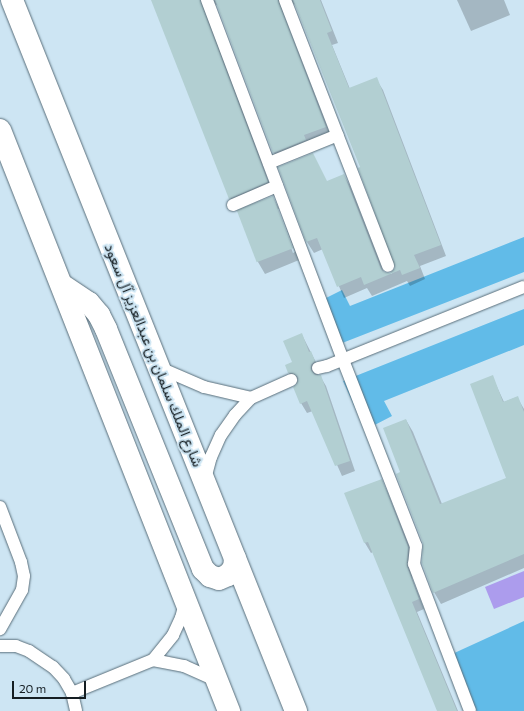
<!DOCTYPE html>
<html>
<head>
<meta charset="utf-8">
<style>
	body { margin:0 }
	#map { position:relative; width:524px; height:711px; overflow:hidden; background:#cde5f3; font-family:Commissioner,Vazirmatn,sans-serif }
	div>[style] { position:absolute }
	.green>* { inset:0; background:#61bbe8 }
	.water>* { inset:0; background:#ac9ced }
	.shadow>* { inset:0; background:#0003 }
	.building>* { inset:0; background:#b2cfd2; transform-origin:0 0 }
	.roads { filter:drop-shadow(0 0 1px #596e7a) drop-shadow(0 0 1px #596e7a) }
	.service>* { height:12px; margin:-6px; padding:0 6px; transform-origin:6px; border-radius:6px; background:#fff }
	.primary>* { height:22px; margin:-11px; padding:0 11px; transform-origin:11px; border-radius:11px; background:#fff }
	span { translate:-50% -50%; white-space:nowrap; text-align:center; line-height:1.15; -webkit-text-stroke:4px #cde5f3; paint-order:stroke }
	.street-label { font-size:15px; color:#151e23 }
	.scale { position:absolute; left:12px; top:681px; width:74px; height:18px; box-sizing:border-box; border:2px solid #151e23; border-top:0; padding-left:5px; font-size:12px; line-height:14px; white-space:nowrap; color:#151e23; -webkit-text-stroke:3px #cde5f3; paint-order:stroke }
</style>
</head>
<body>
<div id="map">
	<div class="green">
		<div style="clip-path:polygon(524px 237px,524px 272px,332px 347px,316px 303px,342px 290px,350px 306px)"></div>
		<div style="clip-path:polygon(524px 309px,524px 345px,384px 401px,392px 416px,365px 430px,343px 381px)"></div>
		<div style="clip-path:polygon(524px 621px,524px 711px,468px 711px,450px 655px)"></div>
	</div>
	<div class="water">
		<div style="clip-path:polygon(524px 571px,524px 597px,494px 609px,485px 587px)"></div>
	</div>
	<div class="shadow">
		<div style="clip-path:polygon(152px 0,321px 0,338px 43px,332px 45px,350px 89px,376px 79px,383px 90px,446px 256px,420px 266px,425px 279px,410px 286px,407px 281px,372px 296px,367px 288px,344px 298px,323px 249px,314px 253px,307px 242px,327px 182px,344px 175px,350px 186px,384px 273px,391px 274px,395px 271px,396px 264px,361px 167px,296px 6px,294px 4px,288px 4px,284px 10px,284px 15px,332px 139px,280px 164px,274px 153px,218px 6px,215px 4px,210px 4px,206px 10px,273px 193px,237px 209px,230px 198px)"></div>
		<div style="clip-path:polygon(457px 0,504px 0,510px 15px,471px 31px)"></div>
		<div style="clip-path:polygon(evenodd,273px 197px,279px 209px,299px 260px,265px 274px,258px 262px,239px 212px,273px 197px,277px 209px,279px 209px,295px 252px,293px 253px,277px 209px)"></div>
		<div style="clip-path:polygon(302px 335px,321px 372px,316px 376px,320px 376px,326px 386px,355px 471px,342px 476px,313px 411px,307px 413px,301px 403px,299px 384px,295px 383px,289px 373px)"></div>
		<div style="clip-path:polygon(492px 376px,504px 402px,517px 397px,524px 409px,524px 568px,441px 604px,434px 592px,424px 543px,401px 473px,406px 420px,413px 432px,442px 504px,508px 479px)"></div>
		<div style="clip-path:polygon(381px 480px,387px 491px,414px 558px,412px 578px,424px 609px,417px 612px,458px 711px,438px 711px,373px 552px,371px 553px,365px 543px,346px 494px)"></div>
	</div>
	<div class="building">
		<div style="clip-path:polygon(151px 0,200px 0,268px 182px,229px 199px)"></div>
		<div style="clip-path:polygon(215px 0,278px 0,326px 127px,304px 135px,306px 140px,273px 153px)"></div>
		<div style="clip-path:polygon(293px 0,320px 0,332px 31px,327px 33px,349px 88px,377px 77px,441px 245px,414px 255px,420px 268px,402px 275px,400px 270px,364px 285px,361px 277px,337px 287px,317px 238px,306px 242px,278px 167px,313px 153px,327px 181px,344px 174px,381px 269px,384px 272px,390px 273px,395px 268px,358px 168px,360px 167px)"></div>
		<div style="left:273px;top:196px;width:56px;height:39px;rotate:69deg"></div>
		<div style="clip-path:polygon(302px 333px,309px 352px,311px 351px,315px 361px,311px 365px,311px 370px,315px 375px,321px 375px,350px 461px,335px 466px,307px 401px,300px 404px,293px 387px,297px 384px,298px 377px,292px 373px,288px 373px,285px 365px,292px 362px,283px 341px)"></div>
		<div style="clip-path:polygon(493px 375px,503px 402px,518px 396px,524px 412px,524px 554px,433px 593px,422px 563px,423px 543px,396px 474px,400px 472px,383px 428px,406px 419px,440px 504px,506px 478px,470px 384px)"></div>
		<div style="clip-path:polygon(382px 479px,408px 547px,407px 566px,419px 599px,412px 602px,457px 711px,437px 711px,368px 542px,364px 543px,344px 493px)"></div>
	</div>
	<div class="roads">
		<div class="service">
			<div style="left:207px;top:0;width:385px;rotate:69.3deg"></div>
			<div style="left:343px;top:360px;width:200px;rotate:68.6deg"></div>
			<div style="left:416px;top:546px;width:18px;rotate:96deg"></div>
			<div style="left:414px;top:564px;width:157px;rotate:69.1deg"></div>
			<div style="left:285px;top:0;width:285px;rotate:68.8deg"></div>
			<div style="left:269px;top:163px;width:74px;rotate:-22.1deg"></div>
			<div style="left:233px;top:205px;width:48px;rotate:-23.4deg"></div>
			<div style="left:160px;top:368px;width:48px;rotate:23.4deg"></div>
			<div style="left:204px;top:387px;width:48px;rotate:13.2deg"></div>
			<div style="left:318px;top:368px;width:9px;rotate:-13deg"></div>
			<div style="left:327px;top:366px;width:212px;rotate:-21.9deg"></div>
			<div style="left:205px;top:479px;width:23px;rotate:-75deg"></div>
			<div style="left:211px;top:457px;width:24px;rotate:-66deg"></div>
			<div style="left:221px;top:435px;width:24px;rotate:-55deg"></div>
			<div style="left:235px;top:415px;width:23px;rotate:-47deg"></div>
			<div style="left:251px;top:398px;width:44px;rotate:-24.2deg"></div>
			<div style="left:0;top:507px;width:59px;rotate:69.1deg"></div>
			<div style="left:21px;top:562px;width:14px;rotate:78deg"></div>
			<div style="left:24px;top:576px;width:14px;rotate:98deg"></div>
			<div style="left:22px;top:590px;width:45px;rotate:119.4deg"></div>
			<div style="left:0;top:646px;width:16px"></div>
			<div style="left:16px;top:646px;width:14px;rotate:21deg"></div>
			<div style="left:29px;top:651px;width:29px;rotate:34deg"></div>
			<div style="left:53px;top:667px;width:16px;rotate:47deg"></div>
			<div style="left:64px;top:679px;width:16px;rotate:60deg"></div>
			<div style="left:72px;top:693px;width:18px;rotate:77deg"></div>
			<div style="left:153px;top:660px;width:32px;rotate:11deg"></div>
			<div style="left:184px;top:666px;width:35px;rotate:24deg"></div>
			<div style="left:72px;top:693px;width:87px;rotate:-22.2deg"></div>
			<div style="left:153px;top:660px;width:32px;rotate:-51deg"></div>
			<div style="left:173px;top:635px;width:19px;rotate:-65deg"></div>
			<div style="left:181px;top:618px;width:16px;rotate:-75deg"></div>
		</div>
		<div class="primary">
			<div style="left:12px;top:0;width:766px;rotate:68.23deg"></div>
			<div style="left:0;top:130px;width:625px;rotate:68.49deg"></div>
			<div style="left:62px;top:285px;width:32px;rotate:34deg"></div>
			<div style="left:89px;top:303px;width:16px;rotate:50deg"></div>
			<div style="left:99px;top:315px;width:16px;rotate:63deg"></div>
			<div style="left:106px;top:329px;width:259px;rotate:68deg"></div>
			<div style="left:203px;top:569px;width:10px;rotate:45deg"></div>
			<div style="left:210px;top:576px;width:9px;rotate:18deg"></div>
			<div style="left:219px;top:579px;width:10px;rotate:-24deg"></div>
			<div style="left:228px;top:575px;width:9px;rotate:-49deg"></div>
			<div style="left:234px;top:568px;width:10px;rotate:-84deg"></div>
		</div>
	</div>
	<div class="street-label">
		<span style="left:154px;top:355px;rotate:68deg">شارع الملك سلمان بن عبدالعزيز آل سعود</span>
	</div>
	<div class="scale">20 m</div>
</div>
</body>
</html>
